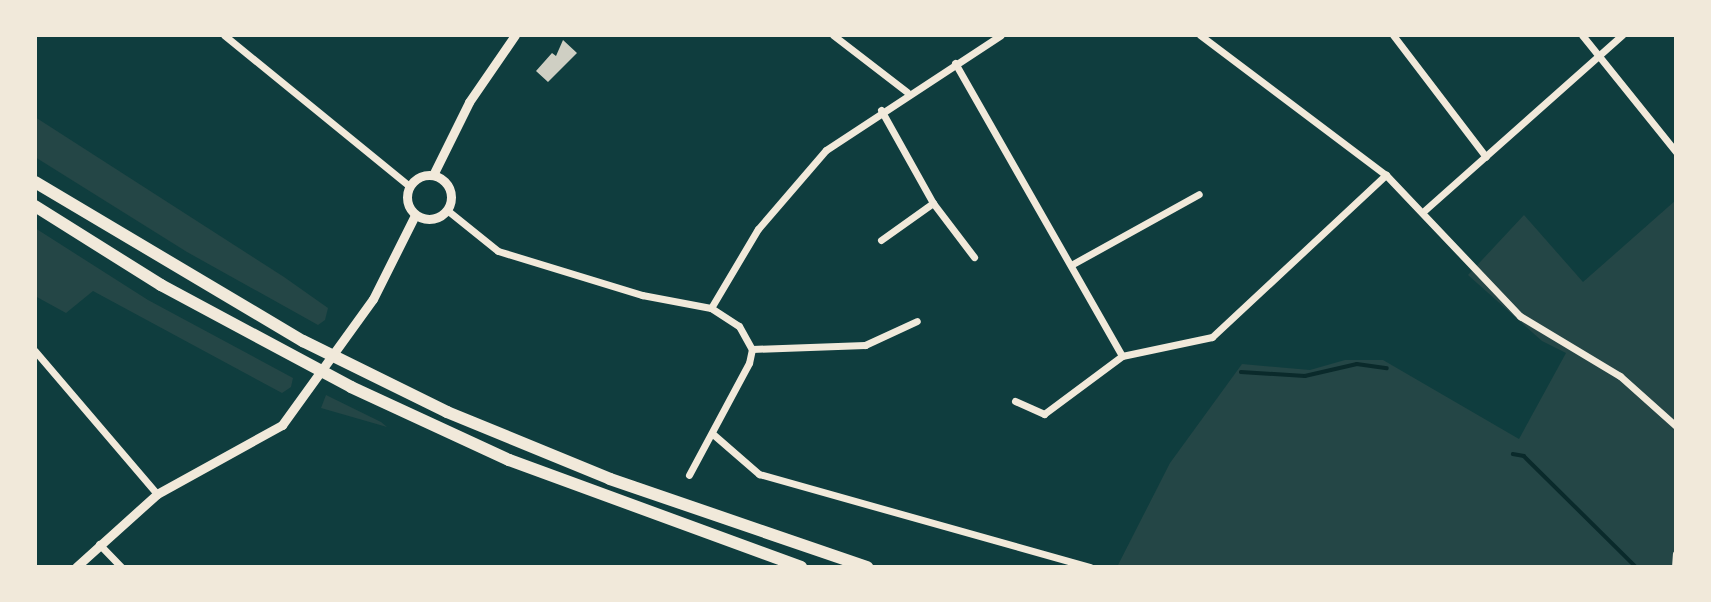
<!DOCTYPE html>
<html>
<head>
<meta charset="utf-8">
<style>
	body { margin:0 }
	#map { position:relative; width:1711px; height:602px; overflow:hidden; background:#0f3d3e; font-family:"Sofia Sans Condensed",sans-serif }
	div>[style] { position:absolute }
	.green>* { inset:0; background:#244646 }
	.stream>* { height:3.5px; margin:-1.75px; padding:0 1.75px; transform-origin:1.75px; border-radius:1.75px; background:#0a2a2b }
	.building>* { inset:0; background:#cfcfc3 }
	.minor>* { height:7px; margin:-3.5px; padding:0 3.5px; transform-origin:3.5px; border-radius:3.5px; background:#f1e9da }
	.tertiary>* { height:9px; margin:-4.5px; padding:0 4.5px; transform-origin:4.5px; border-radius:4.5px; background:#f1e9da }
	.tertiary>.ring { margin:-4.5px; padding:0; box-sizing:content-box; background:none; border:9px solid #f1e9da; border-radius:50% }
	.motorway>* { height:12px; margin:-6px; padding:0 6px; transform-origin:6px; border-radius:6px; background:#f1e9da }
	span { translate:-50% -50%; white-space:nowrap; text-align:center; line-height:1.15; -webkit-text-stroke:5px #f1e9da; paint-order:stroke }
	.frame { position:absolute; inset:0; border:37px solid #f1e9da; pointer-events:none }
</style>
</head>
<body>
<div id="map">
	<div class="green">
		<div style="clip-path:polygon(35px 117px,284px 277px,328px 308px,325px 320px,318px 325px,187px 252px,35px 157px)"></div>
		<div style="clip-path:polygon(1676px 200px,1676px 567px,1117px 567px,1170px 463px,1242px 364px,1310px 370px,1345px 360px,1383px 360px,1519px 439px,1566px 353px,1542px 341px,1468px 275px,1524px 215px,1583px 282px)"></div>
		<div style="clip-path:polygon(35px 228px,148px 300px,293px 378px,291px 387px,282px 393px,93px 291px,66px 313px,35px 296px)"></div>
		<div style="clip-path:polygon(326px 395px,381px 422px,387px 427px,321px 408px)"></div>
	</div>
	<div class="stream">
		<div style="left:1241px;top:372px;width:64px;rotate:3.6deg"></div>
		<div style="left:1305px;top:376px;width:53px;rotate:-13deg"></div>
		<div style="left:1357px;top:364px;width:30px;rotate:8deg"></div>
		<div style="left:1513px;top:454px;width:11px;rotate:10deg"></div>
		<div style="left:1524px;top:456px;width:158px;rotate:44.7deg"></div>
	</div>
	<div class="building">
		<div style="clip-path:polygon(563px 40px,577px 53px,548px 82px,536px 71px,552px 53px,556px 56px)"></div>
	</div>
	<div class="minor">
		<div style="left:224px;top:35px;width:239px;rotate:39.2deg"></div>
		<div style="left:833px;top:35px;width:93px;rotate:37.6deg"></div>
		<div style="left:1200px;top:35px;width:233px;rotate:37deg"></div>
		<div style="left:1386px;top:175px;width:195px;rotate:46.5deg"></div>
		<div style="left:1520px;top:316px;width:117px;rotate:31deg"></div>
		<div style="left:1620px;top:376px;width:75px;rotate:41.8deg"></div>
		<div style="left:1393px;top:35px;width:153px;rotate:52.7deg"></div>
		<div style="left:1582px;top:35px;width:150px;rotate:51.2deg"></div>
		<div style="left:955px;top:63px;width:337px;rotate:60.3deg"></div>
		<div style="left:881px;top:110px;width:107px;rotate:60.8deg"></div>
		<div style="left:933px;top:203px;width:68px;rotate:52.8deg"></div>
		<div style="left:447px;top:210px;width:65px;rotate:38.8deg"></div>
		<div style="left:498px;top:251px;width:151px;rotate:17deg"></div>
		<div style="left:642px;top:295px;width:70px;rotate:10.7deg"></div>
		<div style="left:711px;top:308px;width:33px;rotate:33deg"></div>
		<div style="left:739px;top:326px;width:26px;rotate:61deg"></div>
		<div style="left:752px;top:349px;width:14px;rotate:102deg"></div>
		<div style="left:749px;top:363px;width:127px;rotate:118.2deg"></div>
		<div style="left:1425px;top:210px;width:264px;rotate:-41.6deg"></div>
		<div style="left:881px;top:240px;width:64px;rotate:-35.4deg"></div>
		<div style="left:1071px;top:265px;width:146px;rotate:-29deg"></div>
		<div style="left:711px;top:308px;width:92px;rotate:-59.3deg"></div>
		<div style="left:758px;top:229px;width:104px;rotate:-49.3deg"></div>
		<div style="left:826px;top:150px;width:209px;rotate:-33.3deg"></div>
		<div style="left:752px;top:349px;width:113px;rotate:-2deg"></div>
		<div style="left:865px;top:345px;width:57px;rotate:-24.8deg"></div>
		<div style="left:35px;top:351px;width:188px;rotate:49.5deg"></div>
		<div style="left:1122px;top:356px;width:92px;rotate:-11.9deg"></div>
		<div style="left:1212px;top:337px;width:238px;rotate:-43deg"></div>
		<div style="left:1015px;top:401px;width:32px;rotate:24deg"></div>
		<div style="left:1044px;top:414px;width:97px;rotate:-36.6deg"></div>
		<div style="left:714px;top:435px;width:60px;rotate:40.9deg"></div>
		<div style="left:759px;top:474px;width:344px;rotate:15.7deg"></div>
		<div style="left:99px;top:544px;width:32px;rotate:46deg"></div>
		<div style="left:1675px;top:567px;width:13px;rotate:-86deg"></div>
	</div>
	<div class="tertiary">
		<div class="ring" style="left:407px;top:175px;width:35px;height:35px"></div>
		<div style="left:433px;top:175px;width:81px;rotate:-63.7deg"></div>
		<div style="left:469px;top:102px;width:81px;rotate:-55.5deg"></div>
		<div style="left:76px;top:567px;width:109px;rotate:-42deg"></div>
		<div style="left:157px;top:494px;width:143px;rotate:-28.9deg"></div>
		<div style="left:282px;top:425px;width:155px;rotate:-54.2deg"></div>
		<div style="left:373px;top:299px;width:94px;rotate:-63.4deg"></div>
	</div>
	<div class="motorway">
		<div style="left:35px;top:182px;width:312px;rotate:30.7deg"></div>
		<div style="left:303px;top:341px;width:161px;rotate:26.2deg"></div>
		<div style="left:447px;top:412px;width:176px;rotate:22.3deg"></div>
		<div style="left:610px;top:479px;width:272px;rotate:18.9deg"></div>
		<div style="left:35px;top:206px;width:149px;rotate:32.1deg"></div>
		<div style="left:161px;top:285px;width:216px;rotate:28.2deg"></div>
		<div style="left:351px;top:387px;width:174px;rotate:24.8deg"></div>
		<div style="left:509px;top:460px;width:311px;rotate:20.1deg"></div>
	</div>
	<div class="frame"></div>
</div>
</body>
</html>
